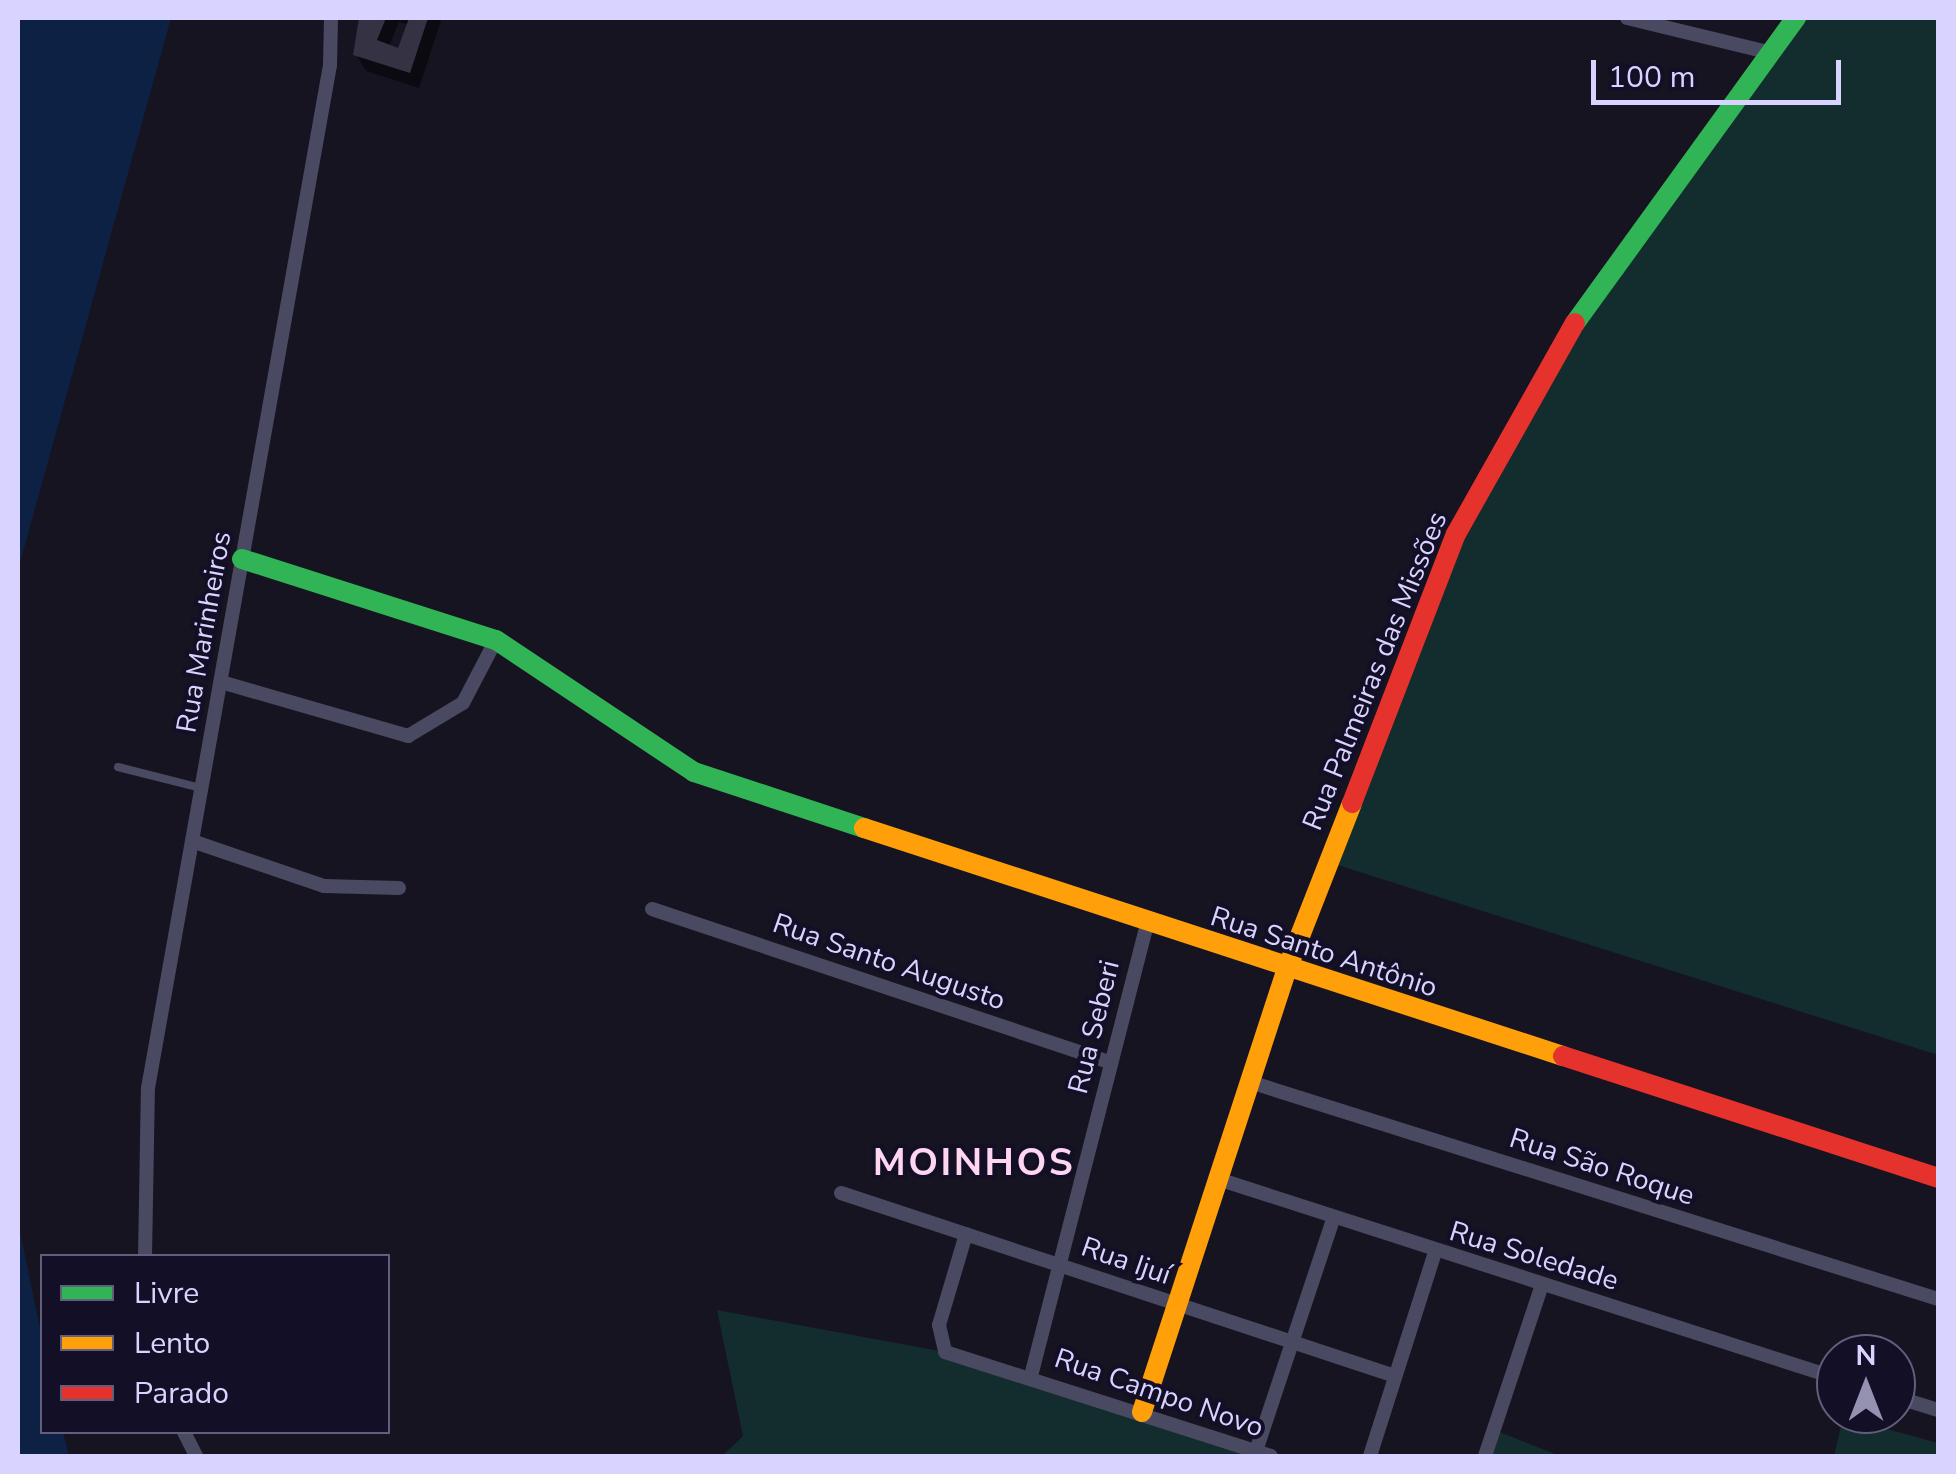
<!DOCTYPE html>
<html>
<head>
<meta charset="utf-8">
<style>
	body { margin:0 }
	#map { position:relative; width:1956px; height:1474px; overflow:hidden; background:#161421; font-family:"Nunito Sans",sans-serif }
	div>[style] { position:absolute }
	.green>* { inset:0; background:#132c2d }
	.water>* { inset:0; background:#0d2144 }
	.shadow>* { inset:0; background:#0007 }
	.building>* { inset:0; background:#343243 }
	.lane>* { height:8px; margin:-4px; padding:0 4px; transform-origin:4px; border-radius:4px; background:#4a4962 }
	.street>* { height:14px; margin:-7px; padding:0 7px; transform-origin:7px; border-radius:7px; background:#4a4962 }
	.fast>* { height:20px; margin:-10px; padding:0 10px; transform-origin:10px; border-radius:10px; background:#30b455 }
	.slow>* { height:20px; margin:-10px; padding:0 10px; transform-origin:10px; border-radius:10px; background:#ff9f0a }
	.jam>* { height:20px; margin:-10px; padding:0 10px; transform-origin:10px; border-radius:10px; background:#e5322d }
	span { translate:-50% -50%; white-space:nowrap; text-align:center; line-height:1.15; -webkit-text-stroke:8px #130f26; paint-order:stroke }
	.street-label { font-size:28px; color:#d9d4ff }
	.district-label { font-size:38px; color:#ffd6f0; font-weight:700; letter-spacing:2.5px }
	.frame { position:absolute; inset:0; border:20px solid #d9d4ff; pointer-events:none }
	.legend { position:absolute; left:40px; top:1254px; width:350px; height:180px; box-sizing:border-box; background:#130f26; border:2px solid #625e7d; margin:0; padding:12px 18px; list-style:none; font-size:30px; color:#d9d4ff }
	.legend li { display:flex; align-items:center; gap:20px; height:50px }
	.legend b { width:50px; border:2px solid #625e7d }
	.north { position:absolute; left:1816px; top:1334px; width:100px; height:100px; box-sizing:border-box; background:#130f26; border:2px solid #625e7d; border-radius:50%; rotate:0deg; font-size:28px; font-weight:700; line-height:40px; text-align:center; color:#d9d4ff }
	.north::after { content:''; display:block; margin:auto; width:35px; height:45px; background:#9591b1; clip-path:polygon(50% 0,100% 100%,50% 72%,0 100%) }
	.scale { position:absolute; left:1591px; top:60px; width:250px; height:45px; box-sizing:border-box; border:5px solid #d9d4ff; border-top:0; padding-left:12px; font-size:30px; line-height:35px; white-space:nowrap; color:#d9d4ff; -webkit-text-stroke:8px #130f26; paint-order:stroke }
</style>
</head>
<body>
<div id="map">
	<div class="green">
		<div style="clip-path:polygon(1796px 18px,1938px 18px,1938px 1055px,1328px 862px,1456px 534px,1604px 273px)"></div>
		<div style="clip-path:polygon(717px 1310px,945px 1352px,1265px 1456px,722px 1456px,743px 1436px)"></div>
		<div style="clip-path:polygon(1843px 1417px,1938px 1443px,1938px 1456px,1834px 1456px)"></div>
		<div style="clip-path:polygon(1492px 1429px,1560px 1456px,1483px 1456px)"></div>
	</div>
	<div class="water">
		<div style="clip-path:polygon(18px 18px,171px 18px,18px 570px)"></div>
		<div style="clip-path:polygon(18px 1222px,42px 1338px,42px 1432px,63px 1432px,69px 1456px,18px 1456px)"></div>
	</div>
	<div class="shadow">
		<div style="clip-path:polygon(evenodd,369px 18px,442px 18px,419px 88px,366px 71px,356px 54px,369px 18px,399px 22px,409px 25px,399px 51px,389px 47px,399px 22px)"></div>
	</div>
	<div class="building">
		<div style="clip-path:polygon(359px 18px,386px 18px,377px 40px,398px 48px,409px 18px,428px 18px,410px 73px,353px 55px)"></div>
	</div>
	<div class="lane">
		<div style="left:118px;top:767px;width:86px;rotate:14.2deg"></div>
	</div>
	<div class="street">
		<div style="left:1627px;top:18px;width:145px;rotate:13.6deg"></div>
		<div style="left:221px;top:682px;width:195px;rotate:16.1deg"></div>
		<div style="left:408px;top:736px;width:64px;rotate:-31deg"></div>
		<div style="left:463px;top:703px;width:71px;rotate:-62.4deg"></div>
		<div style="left:192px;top:841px;width:139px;rotate:18.8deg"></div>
		<div style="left:324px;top:886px;width:75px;rotate:1.5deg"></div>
		<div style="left:652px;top:909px;width:484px;rotate:18.5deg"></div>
		<div style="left:1250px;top:1082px;width:721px;rotate:17.51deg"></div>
		<div style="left:1218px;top:1179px;width:649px;rotate:17.85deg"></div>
		<div style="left:841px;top:1193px;width:583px;rotate:18.28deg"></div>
		<div style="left:966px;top:1234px;width:95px;rotate:106.5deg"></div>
		<div style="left:939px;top:1325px;width:28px;rotate:77deg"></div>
		<div style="left:945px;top:1352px;width:342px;rotate:17.7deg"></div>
		<div style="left:145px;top:1256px;width:168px;rotate:-89deg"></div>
		<div style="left:148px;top:1088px;width:1039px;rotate:-79.91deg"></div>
		<div style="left:330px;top:65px;width:47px;rotate:-88.8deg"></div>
		<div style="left:1031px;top:1376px;width:467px;rotate:-75.6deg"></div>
		<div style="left:1896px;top:1397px;width:44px;rotate:17.2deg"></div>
		<div style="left:184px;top:1432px;width:27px;rotate:63deg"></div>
		<div style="left:1256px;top:1451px;width:243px;rotate:-71.6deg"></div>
		<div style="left:1370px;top:1456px;width:214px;rotate:-72.3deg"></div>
		<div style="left:1485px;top:1456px;width:180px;rotate:-71.6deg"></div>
	</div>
	<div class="fast">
		<div style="left:1575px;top:323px;width:377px;rotate:-54.1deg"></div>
		<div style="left:242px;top:559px;width:267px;rotate:17.7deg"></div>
		<div style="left:496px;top:640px;width:238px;rotate:33.7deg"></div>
		<div style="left:694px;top:772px;width:179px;rotate:18.2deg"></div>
	</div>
	<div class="slow">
		<div style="left:864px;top:828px;width:735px;rotate:18.07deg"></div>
		<div style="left:1142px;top:1412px;width:466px;rotate:-71.9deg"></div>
		<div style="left:1287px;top:969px;width:178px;rotate:-68.6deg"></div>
	</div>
	<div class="jam">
		<div style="left:1352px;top:803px;width:288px;rotate:-68.9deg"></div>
		<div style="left:1456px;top:534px;width:242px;rotate:-60.6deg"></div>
		<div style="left:1563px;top:1056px;width:394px;rotate:18deg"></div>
	</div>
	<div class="street-label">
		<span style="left:204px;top:632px;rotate:-80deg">Rua Marinheiros</span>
		<span style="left:1375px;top:671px;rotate:-68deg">Rua Palmeiras das Missões</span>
		<span style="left:1324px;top:952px;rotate:18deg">Rua Santo Antônio</span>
		<span style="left:889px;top:962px;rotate:19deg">Rua Santo Augusto</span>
		<span style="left:1094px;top:1027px;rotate:-76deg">Rua Seberi</span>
		<span style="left:1602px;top:1167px;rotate:18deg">Rua São Roque</span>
		<span style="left:1534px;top:1256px;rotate:17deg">Rua Soledade</span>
		<span style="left:1126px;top:1261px;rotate:19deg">Rua Ijuí</span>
		<span style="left:1159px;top:1393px;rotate:19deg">Rua Campo Novo</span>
	</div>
	<div class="district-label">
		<span style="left:974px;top:1163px">MOINHOS</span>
	</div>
	<div class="frame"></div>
	<ul class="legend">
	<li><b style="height:12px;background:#30b455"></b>Livre</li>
	<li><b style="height:12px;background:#ff9f0a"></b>Lento</li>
	<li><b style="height:12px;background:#e5322d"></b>Parado</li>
	</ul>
	<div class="north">N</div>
	<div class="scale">100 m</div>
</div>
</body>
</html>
